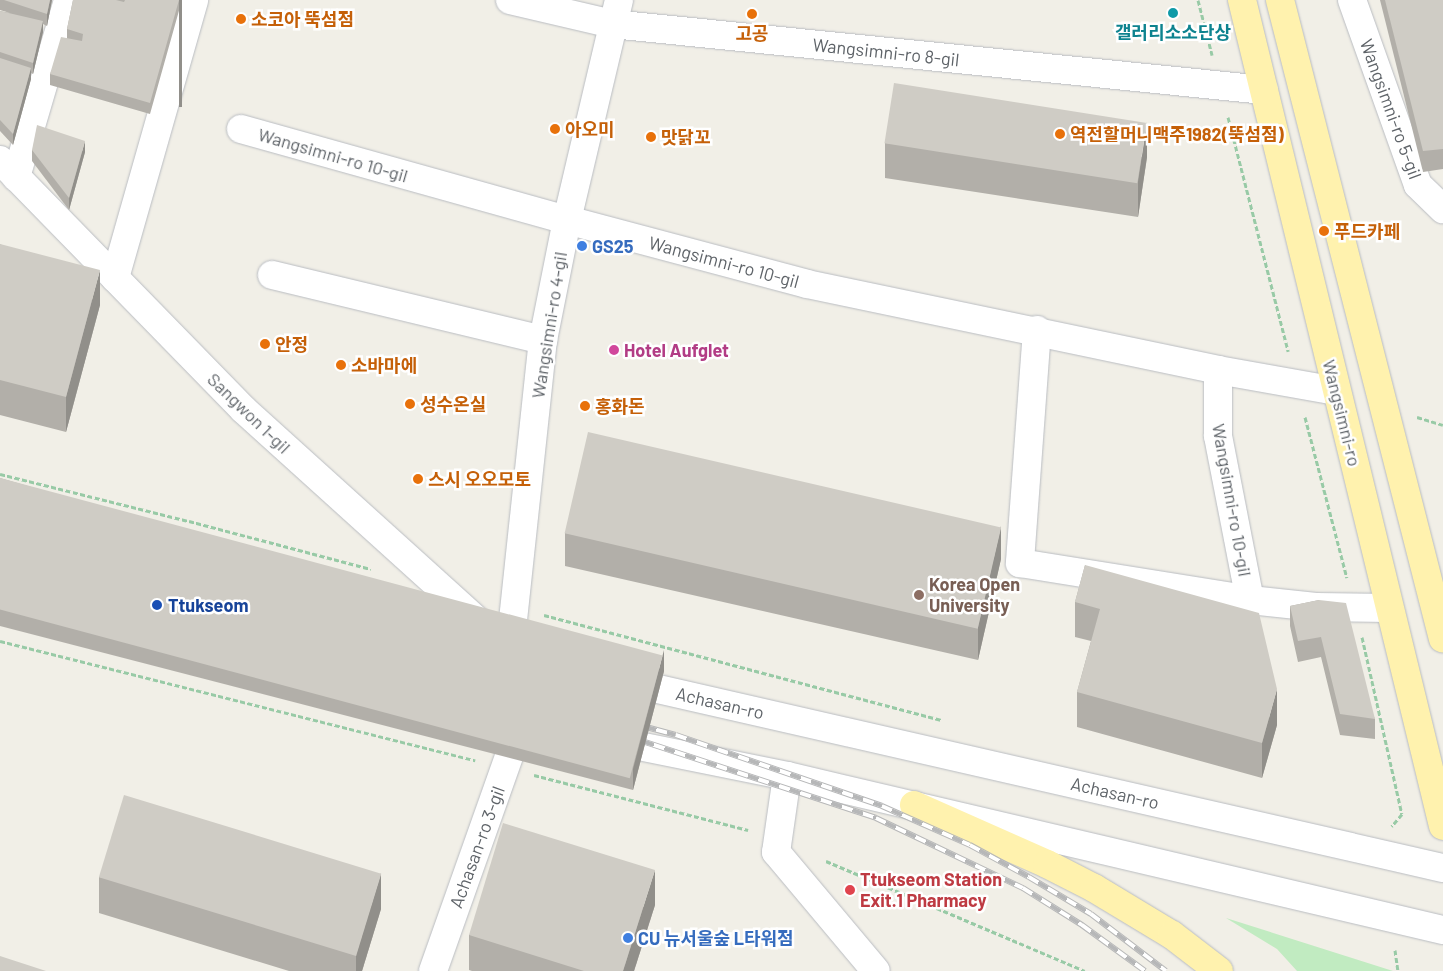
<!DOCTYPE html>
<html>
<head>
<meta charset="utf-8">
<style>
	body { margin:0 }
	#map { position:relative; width:1443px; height:971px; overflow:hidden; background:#f1efe7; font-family:Barlow,"Noto Sans KR",sans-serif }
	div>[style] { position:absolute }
	.green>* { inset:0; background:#c1ebc1 }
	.path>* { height:3px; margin-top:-1.5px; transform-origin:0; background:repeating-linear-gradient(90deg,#98caa6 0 5px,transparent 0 7.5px) }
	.roads { filter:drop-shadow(0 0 1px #b9bcc1) drop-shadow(0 0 1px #b9bcc1) }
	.minor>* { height:28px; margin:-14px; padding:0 14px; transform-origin:14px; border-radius:14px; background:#fff }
	.secondary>* { height:28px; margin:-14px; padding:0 14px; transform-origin:14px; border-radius:14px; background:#fff }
	.primary>* { height:28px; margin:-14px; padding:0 14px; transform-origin:14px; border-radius:14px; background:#fff2ae }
	.rail>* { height:5.5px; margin-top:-2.75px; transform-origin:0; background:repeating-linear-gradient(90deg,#fff 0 11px,#b6b7b8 0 22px); box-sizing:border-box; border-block:1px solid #b6b7b8 }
	.wall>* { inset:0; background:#b2afa9 }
	.shaded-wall>* { inset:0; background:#918f8a; transform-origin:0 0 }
	.building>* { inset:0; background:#cfccc5; transform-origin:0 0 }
	.dots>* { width:14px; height:14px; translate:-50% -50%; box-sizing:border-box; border:2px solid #fff; border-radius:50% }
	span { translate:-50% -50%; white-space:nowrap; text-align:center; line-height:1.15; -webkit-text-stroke:5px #fff; paint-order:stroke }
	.food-label { font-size:18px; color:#c56008; font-weight:700 }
	.left { translate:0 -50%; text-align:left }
	.culture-label { font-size:18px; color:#0d838f; font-weight:700 }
	.street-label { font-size:18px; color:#5e6368 }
	.shop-label { font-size:18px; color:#366cbe; font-weight:700 }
	.hotel-label { font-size:18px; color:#b23c85; font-weight:700 }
	.education-label { font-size:18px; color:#785e54; font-weight:700 }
	.transit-label { font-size:18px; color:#164399; font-weight:700 }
	.health-label { font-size:18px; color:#be3a42; font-weight:700 }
</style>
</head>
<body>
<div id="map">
	<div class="green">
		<div style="clip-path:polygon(1226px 918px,1393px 971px,1297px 971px,1277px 949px)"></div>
	</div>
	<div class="path">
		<div style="left:1198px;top:0;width:57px;rotate:75.7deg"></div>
		<div style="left:1228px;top:117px;width:242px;rotate:75.6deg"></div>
		<div style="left:1305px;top:417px;width:166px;rotate:75.4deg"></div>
		<div style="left:1417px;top:417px;width:27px;rotate:17deg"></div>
		<div style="left:0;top:474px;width:195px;rotate:14deg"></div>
		<div style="left:189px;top:521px;width:188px;rotate:14.8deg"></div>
		<div style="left:544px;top:615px;width:412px;rotate:14.8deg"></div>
		<div style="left:1362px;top:637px;width:181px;rotate:77.3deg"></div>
		<div style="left:1402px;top:814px;width:16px;rotate:130deg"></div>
		<div style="left:0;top:641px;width:490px;rotate:14.1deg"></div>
		<div style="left:534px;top:775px;width:221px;rotate:14.4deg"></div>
		<div style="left:826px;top:861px;width:281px;rotate:23deg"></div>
		<div style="left:1395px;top:950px;width:21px;rotate:82deg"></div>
	</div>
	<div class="roads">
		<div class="minor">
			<div style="left:510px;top:0;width:105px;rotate:13.2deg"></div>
			<div style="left:612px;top:24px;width:655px;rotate:5.78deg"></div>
			<div style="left:1352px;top:0;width:196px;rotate:70.4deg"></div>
			<div style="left:1418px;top:185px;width:35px;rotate:44deg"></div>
			<div style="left:241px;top:129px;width:338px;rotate:15.6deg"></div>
			<div style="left:567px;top:220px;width:248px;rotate:14.9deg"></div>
			<div style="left:807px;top:284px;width:420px;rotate:11.8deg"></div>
			<div style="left:1218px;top:370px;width:120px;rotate:10.1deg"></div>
			<div style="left:0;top:160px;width:349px;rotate:45.7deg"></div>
			<div style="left:244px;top:410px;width:312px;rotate:42.1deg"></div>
			<div style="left:16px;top:177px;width:184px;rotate:-73.6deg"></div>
			<div style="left:272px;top:275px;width:279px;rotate:13.5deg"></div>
			<div style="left:115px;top:278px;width:289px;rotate:-74.1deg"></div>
			<div style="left:1037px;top:330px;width:234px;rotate:94.2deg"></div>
			<div style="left:1020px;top:563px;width:233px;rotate:9.1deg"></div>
			<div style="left:1250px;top:600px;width:66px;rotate:6.1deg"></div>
			<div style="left:1316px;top:607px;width:73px;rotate:0.8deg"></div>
			<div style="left:1218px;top:370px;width:66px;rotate:90deg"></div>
			<div style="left:1218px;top:436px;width:167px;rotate:79deg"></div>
			<div style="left:510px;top:648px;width:310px;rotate:-83.9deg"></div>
			<div style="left:543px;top:340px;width:122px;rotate:-78.7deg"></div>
			<div style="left:567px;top:220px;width:226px;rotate:-76.7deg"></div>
			<div style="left:787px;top:776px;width:77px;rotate:98.2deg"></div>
			<div style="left:776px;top:852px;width:155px;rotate:50deg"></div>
			<div style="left:433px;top:971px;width:263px;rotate:-70.5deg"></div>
		</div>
		<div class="secondary">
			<div style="left:623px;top:681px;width:841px;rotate:12.85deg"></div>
			<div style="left:609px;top:740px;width:182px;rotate:11.4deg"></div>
			<div style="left:787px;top:776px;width:674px;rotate:13.21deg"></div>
		</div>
		<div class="primary">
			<div style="left:1242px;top:0;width:850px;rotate:76.32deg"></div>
			<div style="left:1280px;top:0;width:659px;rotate:75.69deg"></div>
			<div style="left:914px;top:805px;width:145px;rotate:23.9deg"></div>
			<div style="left:1047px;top:864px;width:53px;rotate:27.1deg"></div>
			<div style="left:1094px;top:888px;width:91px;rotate:31.1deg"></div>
			<div style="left:1172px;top:935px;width:59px;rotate:37.5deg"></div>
		</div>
	</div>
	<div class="rail">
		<div style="left:635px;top:724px;width:42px;rotate:15deg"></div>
		<div style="left:676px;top:735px;width:218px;rotate:19deg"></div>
		<div style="left:882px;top:806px;width:96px;rotate:23.9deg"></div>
		<div style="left:970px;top:845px;width:67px;rotate:28.5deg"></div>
		<div style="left:1029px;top:877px;width:72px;rotate:30.8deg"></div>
		<div style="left:1091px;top:914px;width:94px;rotate:37.2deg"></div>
		<div style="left:633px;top:738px;width:256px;rotate:18.2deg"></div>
		<div style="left:876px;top:818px;width:163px;rotate:25.5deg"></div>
		<div style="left:1023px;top:888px;width:70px;rotate:32.1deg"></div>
		<div style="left:1082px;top:925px;width:78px;rotate:36.1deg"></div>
	</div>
	<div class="wall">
		<div style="clip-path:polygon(0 0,52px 0,47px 26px,43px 24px,43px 32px,33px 74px,31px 73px,31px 79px,13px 145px,0 131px,0 11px,10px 13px,0 10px)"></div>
		<div style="clip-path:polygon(73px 0,182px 0,150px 114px,50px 85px,50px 74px,67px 38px,67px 29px)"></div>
		<div style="clip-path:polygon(1380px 0,1443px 0,1443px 169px,1423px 172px)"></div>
		<div style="clip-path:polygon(885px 143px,1147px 157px,1138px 217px,885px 178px)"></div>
		<div style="clip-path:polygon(32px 150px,85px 152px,69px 210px,32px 161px)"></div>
		<div style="clip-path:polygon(0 244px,100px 305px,66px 432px,0 415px)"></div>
		<div style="clip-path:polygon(0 478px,664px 671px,633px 790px,0 626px)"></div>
		<div style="clip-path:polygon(565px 533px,1001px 559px,978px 660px,565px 566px)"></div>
		<div style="clip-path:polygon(1085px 565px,1277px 725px,1262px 778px,1077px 727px,1077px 692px,1091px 641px,1075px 637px,1075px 602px)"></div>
		<div style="clip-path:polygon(1319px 600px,1375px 719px,1375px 739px,1340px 735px,1321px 657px,1298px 662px,1290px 626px,1290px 606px)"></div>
		<div style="clip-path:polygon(99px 877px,381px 909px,362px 971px,289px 971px,99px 913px)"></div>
		<div style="clip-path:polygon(655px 905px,634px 971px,472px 971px,469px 970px,469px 935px)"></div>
	</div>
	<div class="shaded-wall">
		<div style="clip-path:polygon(50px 0,52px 0,47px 26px,47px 14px)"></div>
		<div style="left:179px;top:0;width:3px;height:107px"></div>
		<div style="clip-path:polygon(43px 21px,43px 32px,33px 74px,33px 63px)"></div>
		<div style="clip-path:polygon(31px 68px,31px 79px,13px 145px,13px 134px)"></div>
		<div style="clip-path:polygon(1147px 122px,1147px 157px,1138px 217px,1138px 182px)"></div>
		<div style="clip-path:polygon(85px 141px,85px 152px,69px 210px,69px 198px)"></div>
		<div style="clip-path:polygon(100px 270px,100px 305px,66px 432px,66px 397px)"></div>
		<div style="clip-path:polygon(1001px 526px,1001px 559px,978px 660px,978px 627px)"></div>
		<div style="clip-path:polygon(664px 650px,664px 671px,633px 790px,633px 769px)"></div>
		<div style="clip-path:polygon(1277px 689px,1277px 725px,1262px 778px,1262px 743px)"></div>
		<div style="clip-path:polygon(655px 870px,655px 905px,634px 971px,623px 971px)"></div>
		<div style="clip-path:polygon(381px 873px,381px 909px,362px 971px,356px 971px,356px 955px)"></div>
	</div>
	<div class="building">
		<div style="clip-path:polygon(4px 0,50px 0,47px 14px)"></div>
		<div style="clip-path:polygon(73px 0,116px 0,124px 2px,125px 0,179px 0,150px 103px,50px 74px,61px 37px,82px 41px,83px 34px,67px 29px)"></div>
		<div style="clip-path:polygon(1385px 0,1443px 0,1443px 149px,1423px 151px)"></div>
		<div style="clip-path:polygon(0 11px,43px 21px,33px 63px,0 52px)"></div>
		<div style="clip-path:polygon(0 58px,31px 68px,13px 134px,0 120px)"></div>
		<div style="left:894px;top:83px;width:256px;height:61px;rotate:9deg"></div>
		<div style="clip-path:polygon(37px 125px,85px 141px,69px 198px,32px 150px)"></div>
		<div style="clip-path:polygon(0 244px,100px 270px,66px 397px,0 380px)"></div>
		<div style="left:588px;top:432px;width:424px;height:104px;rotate:13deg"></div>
		<div style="left:0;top:478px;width:686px;height:127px;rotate:15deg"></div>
		<div style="clip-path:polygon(1085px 565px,1259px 613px,1277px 689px,1262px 743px,1077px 692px,1100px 609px,1075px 602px)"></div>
		<div style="clip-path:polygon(1319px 600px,1346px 603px,1375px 719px,1340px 714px,1321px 637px,1298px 641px,1290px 606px)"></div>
		<div style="left:124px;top:795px;width:269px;height:86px;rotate:17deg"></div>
		<div style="clip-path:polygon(503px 823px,655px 870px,623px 971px,584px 971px,469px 935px)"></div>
		<div style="clip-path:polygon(0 956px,46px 971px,0 971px)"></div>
	</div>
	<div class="dots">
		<div style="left:1173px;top:13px;background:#0f9aa8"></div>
		<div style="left:752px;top:14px;background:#e8710a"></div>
		<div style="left:241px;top:19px;background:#e8710a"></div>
		<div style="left:555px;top:129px;background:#e8710a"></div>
		<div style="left:1060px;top:134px;background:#e8710a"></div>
		<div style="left:651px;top:137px;background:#e8710a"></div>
		<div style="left:1324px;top:231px;background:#e8710a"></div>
		<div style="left:582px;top:246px;background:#3f7fe0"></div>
		<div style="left:265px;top:344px;background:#e8710a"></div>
		<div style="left:614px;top:350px;background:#d1479c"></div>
		<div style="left:341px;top:365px;background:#e8710a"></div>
		<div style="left:410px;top:404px;background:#e8710a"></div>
		<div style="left:585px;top:406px;background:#e8710a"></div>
		<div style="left:418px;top:479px;background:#e8710a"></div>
		<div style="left:919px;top:595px;background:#8d6e63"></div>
		<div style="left:157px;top:605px;background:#1a4fb4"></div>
		<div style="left:850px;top:890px;background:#e0444e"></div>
		<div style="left:628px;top:938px;background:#3f7fe0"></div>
	</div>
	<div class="food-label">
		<span class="left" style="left:251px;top:19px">소코아 뚝섬점</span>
		<span style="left:752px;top:33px">고공</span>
		<span class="left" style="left:565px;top:129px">아오미</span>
		<span class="left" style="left:1070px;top:134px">역전할머니맥주1982(뚝섬점)</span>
		<span class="left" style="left:661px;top:137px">맛닭꼬</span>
		<span class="left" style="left:1334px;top:231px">푸드카페</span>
		<span class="left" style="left:275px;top:344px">안정</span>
		<span class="left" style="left:351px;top:365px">소바마에</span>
		<span class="left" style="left:420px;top:404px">성수온실</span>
		<span class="left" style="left:595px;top:406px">홍화돈</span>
		<span class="left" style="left:428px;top:479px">스시 오오모토</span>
	</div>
	<div class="culture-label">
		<span style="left:1173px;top:32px">갤러리소소단상</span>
	</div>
	<div class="street-label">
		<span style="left:886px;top:52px;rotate:6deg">Wangsimni-ro 8-gil</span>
		<span style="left:1391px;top:109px;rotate:70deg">Wangsimni-ro 5-gil</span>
		<span style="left:333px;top:155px;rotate:16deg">Wangsimni-ro 10-gil</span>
		<span style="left:724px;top:262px;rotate:15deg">Wangsimni-ro 10-gil</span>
		<span style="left:549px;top:325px;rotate:-81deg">Wangsimni-ro 4-gil</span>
		<span style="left:249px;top:413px;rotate:44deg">Sangwon 1-gil</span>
		<span style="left:1342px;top:413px;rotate:76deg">Wangsimni-ro</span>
		<span style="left:1232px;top:500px;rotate:80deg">Wangsimni-ro 10-gil</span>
		<span style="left:720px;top:703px;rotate:13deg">Achasan-ro</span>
		<span style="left:1115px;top:793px;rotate:13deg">Achasan-ro</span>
		<span style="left:477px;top:847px;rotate:-70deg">Achasan-ro 3-gil</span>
	</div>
	<div class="shop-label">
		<span class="left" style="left:592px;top:246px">GS25</span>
		<span class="left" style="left:638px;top:938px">CU 뉴서울숲 L타워점</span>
	</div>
	<div class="hotel-label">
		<span class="left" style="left:624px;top:350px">Hotel Aufglet</span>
	</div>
	<div class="education-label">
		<span class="left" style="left:929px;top:595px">Korea Open<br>University</span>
	</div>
	<div class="transit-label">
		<span class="left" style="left:168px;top:605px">Ttukseom</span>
	</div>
	<div class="health-label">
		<span class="left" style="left:860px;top:890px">Ttukseom Station<br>Exit.1 Pharmacy</span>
	</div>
</div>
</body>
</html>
